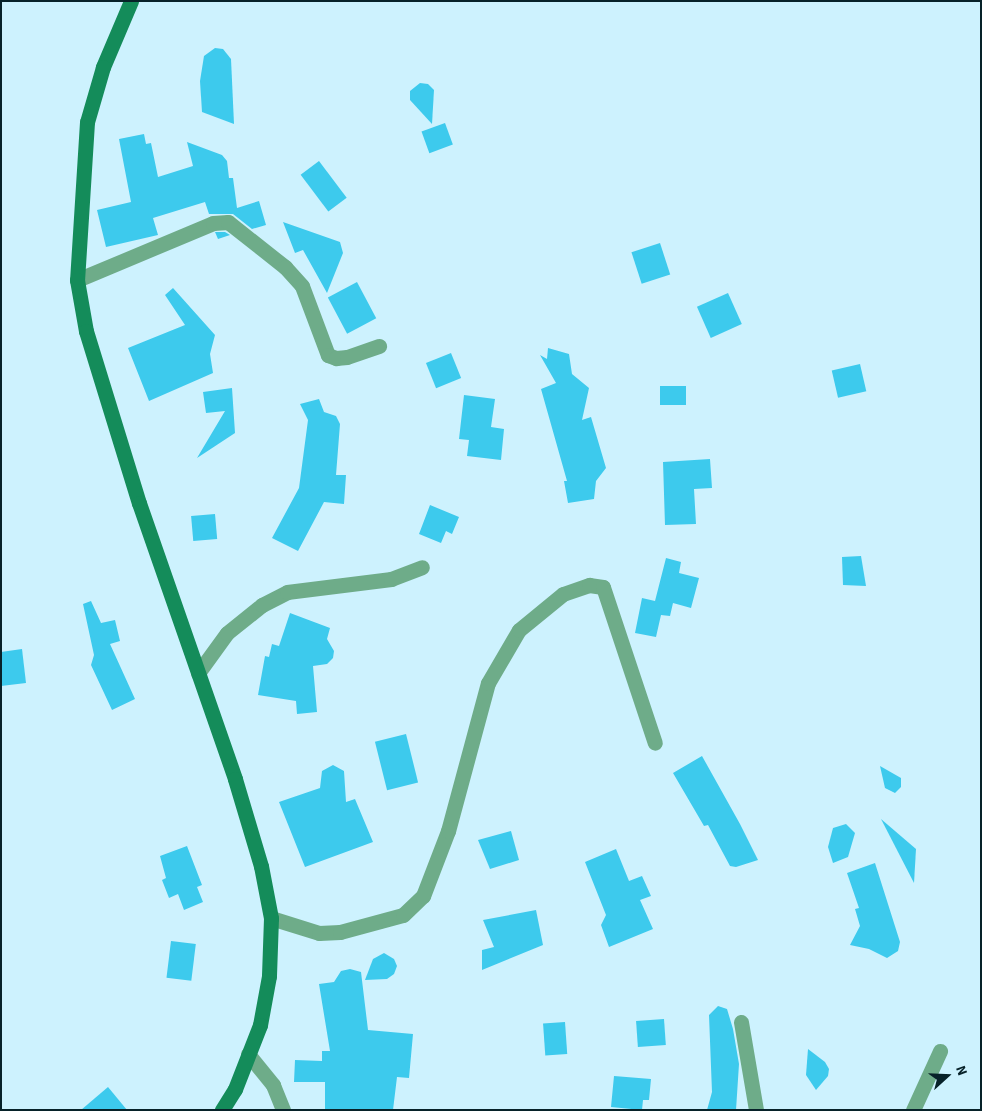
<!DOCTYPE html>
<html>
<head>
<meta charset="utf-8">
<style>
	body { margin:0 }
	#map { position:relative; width:982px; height:1111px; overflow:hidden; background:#cdf2fe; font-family:"Source Sans 3",sans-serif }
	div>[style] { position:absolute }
	.building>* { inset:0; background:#3dcaed; transform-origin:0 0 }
	.street>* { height:15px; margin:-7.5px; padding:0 7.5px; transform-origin:7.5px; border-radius:7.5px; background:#6eac89 }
	.secondary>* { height:15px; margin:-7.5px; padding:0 7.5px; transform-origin:7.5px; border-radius:7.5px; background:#148c5a }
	span { translate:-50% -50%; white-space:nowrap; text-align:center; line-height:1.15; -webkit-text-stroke:4.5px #cdf2fe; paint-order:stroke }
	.frame { position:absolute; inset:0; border:2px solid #072229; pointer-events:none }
	.north { position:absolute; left:922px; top:1051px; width:50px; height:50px; -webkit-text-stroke:4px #cdf2fe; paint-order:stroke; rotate:70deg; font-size:14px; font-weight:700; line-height:20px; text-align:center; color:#072229 }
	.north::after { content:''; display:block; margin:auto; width:18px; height:22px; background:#072229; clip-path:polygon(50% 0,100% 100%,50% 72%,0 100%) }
</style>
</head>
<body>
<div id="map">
	<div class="building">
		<div style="clip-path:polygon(215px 48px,223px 49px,231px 59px,234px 124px,202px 112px,200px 81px,204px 56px)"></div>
		<div style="clip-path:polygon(420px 83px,428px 84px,434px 90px,432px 124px,410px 100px,410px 91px)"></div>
		<div style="left:445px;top:123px;width:23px;height:25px;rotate:70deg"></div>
		<div style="clip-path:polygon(144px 134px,146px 144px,151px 143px,158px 177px,193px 166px,187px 142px,222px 155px,227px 161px,229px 178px,233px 178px,237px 208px,259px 201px,266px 225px,252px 229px,233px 214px,209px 214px,205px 202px,153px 218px,158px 235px,106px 247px,97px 210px,131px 202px,119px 139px)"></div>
		<div style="left:319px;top:161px;width:46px;height:23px;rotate:53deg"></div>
		<div style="clip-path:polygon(283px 222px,340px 242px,343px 253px,327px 293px,303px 250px,295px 253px)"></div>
		<div style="clip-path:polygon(215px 232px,225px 232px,230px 235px,218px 239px)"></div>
		<div style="left:660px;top:243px;width:33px;height:30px;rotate:72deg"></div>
		<div style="left:357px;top:282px;width:41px;height:33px;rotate:62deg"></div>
		<div style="clip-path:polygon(173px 288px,215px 335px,210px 354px,213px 373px,149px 401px,128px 348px,185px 325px,165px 295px)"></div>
		<div style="left:728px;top:293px;width:34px;height:34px;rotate:66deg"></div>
		<div style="clip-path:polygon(548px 348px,569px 354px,572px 374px,589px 388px,582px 420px,591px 417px,606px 468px,596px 481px,594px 499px,568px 503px,564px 481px,567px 481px,541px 389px,556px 383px,540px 355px,547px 359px)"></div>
		<div style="left:451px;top:353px;width:27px;height:27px;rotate:68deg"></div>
		<div style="left:860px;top:364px;width:28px;height:29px;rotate:77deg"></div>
		<div style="left:686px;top:386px;width:19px;height:26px;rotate:90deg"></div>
		<div style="clip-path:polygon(232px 388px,235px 433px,197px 458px,225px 411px,206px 413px,203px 392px)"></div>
		<div style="clip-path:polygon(464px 395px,495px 399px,491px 427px,504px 429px,501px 460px,467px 456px,469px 440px,459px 439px)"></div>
		<div style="clip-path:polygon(319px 399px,324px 412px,336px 416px,340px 424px,336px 475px,346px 475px,344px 504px,324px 502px,298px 551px,272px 538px,299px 488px,308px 420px,300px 404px)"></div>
		<div style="clip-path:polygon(710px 459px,712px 488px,694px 489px,696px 524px,665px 525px,663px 462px)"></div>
		<div style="clip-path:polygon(430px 505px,459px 517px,452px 534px,446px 531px,441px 543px,419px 534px)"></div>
		<div style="left:215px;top:514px;width:25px;height:24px;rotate:85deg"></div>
		<div style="clip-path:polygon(861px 556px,866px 586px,843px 585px,842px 557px)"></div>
		<div style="clip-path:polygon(666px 558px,681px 562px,679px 573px,699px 578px,691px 608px,673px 603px,670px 616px,661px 615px,656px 637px,635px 633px,642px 598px,655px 601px)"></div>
		<div style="clip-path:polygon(91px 601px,101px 623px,115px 620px,120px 641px,110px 644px,135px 699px,112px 710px,91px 665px,94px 655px,83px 604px)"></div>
		<div style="clip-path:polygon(290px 613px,330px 628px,327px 639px,334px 651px,333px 658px,327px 664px,313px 666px,317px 712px,297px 714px,296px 701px,258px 695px,265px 656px,269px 657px,272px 644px,279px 646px)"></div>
		<div style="clip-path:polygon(22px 649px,26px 683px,1px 686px,1px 652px)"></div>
		<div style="left:406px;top:734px;width:50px;height:32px;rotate:76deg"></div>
		<div style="clip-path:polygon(702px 756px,740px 824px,758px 860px,736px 867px,730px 866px,708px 825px,704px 826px,673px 773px)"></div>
		<div style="clip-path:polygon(333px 765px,344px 771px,346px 802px,355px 799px,373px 842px,305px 867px,279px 802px,320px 788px,322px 771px)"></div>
		<div style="clip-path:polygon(880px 766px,901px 778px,901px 787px,895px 793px,885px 788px)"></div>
		<div style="clip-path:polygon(881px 819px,916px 849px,914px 883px)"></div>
		<div style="clip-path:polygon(846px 824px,855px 833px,848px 857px,833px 863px,828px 847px,833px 828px)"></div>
		<div style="clip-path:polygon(511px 831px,519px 860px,490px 869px,478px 840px)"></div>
		<div style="clip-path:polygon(187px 846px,202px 885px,197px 887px,203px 902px,184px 910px,178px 894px,169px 898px,162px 880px,166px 878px,160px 856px)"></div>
		<div style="clip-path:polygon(616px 849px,629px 881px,642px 876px,651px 896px,640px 900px,653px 929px,609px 947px,601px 925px,606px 915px,585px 862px)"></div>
		<div style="clip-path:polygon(875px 863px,900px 942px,898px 951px,887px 958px,869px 949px,850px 945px,860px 926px,855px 909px,859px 908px,847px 873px)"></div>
		<div style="clip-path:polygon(536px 910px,543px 945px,482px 970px,482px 950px,494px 947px,483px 920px)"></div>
		<div style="left:171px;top:941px;width:25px;height:37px;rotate:7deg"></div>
		<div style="clip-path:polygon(384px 953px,394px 959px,397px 966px,394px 974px,387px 979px,365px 980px,373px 959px)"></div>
		<div style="clip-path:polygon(350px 969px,361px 972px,368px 1030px,413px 1034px,409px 1078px,397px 1077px,393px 1110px,325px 1110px,325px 1082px,294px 1082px,295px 1060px,322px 1061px,322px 1051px,330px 1051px,319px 984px,334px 982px,341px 971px)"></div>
		<div style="clip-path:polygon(718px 1006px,727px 1009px,733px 1029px,739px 1064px,736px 1110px,707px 1110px,712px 1092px,709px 1015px)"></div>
		<div style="left:664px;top:1019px;width:26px;height:28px;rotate:86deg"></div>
		<div style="left:565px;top:1022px;width:32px;height:22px;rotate:86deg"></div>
		<div style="clip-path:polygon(808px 1049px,825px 1062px,829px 1069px,828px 1076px,816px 1090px,806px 1075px)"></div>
		<div style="clip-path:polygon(614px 1076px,651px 1079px,649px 1100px,643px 1100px,642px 1110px,611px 1107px)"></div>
		<div style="clip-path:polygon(108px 1087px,127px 1110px,81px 1110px)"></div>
	</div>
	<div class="street">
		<div style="left:77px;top:280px;width:147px;rotate:-22.7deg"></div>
		<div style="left:213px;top:223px;width:15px;rotate:-4deg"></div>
		<div style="left:228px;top:222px;width:73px;rotate:38.3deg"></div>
		<div style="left:285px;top:267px;width:25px;rotate:48deg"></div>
		<div style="left:302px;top:286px;width:74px;rotate:69.4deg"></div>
		<div style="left:328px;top:355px;width:9px;rotate:21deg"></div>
		<div style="left:336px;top:358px;width:11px;rotate:-5deg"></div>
		<div style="left:347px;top:357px;width:34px;rotate:-19deg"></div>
		<div style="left:198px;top:673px;width:49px;rotate:-54.1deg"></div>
		<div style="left:227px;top:633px;width:45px;rotate:-38.7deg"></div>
		<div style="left:262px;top:605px;width:28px;rotate:-27deg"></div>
		<div style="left:287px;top:592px;width:105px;rotate:-7.1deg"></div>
		<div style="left:391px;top:579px;width:33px;rotate:-21deg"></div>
		<div style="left:271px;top:918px;width:50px;rotate:17.4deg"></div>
		<div style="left:319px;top:933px;width:21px;rotate:-3deg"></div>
		<div style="left:340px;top:932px;width:65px;rotate:-15.1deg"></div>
		<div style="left:403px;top:915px;width:28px;rotate:-44deg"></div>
		<div style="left:423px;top:896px;width:70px;rotate:-69deg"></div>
		<div style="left:448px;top:831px;width:153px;rotate:-74.9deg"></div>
		<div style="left:488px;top:683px;width:61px;rotate:-59.7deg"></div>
		<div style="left:519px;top:630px;width:57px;rotate:-39.3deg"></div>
		<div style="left:563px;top:594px;width:28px;rotate:-19deg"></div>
		<div style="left:589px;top:585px;width:14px;rotate:8deg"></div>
		<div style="left:603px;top:587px;width:164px;rotate:71.6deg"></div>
		<div style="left:741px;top:1022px;width:89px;rotate:80.3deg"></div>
		<div style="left:248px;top:1054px;width:40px;rotate:51deg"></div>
		<div style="left:273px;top:1085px;width:27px;rotate:68deg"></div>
		<div style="left:913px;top:1110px;width:65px;rotate:-65.4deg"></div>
	</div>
	<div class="secondary">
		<div style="left:131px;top:1px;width:72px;rotate:113deg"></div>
		<div style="left:103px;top:67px;width:57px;rotate:106.2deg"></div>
		<div style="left:87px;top:122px;width:158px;rotate:93.6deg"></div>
		<div style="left:77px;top:280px;width:52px;rotate:80deg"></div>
		<div style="left:86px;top:331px;width:180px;rotate:72.9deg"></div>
		<div style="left:139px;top:503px;width:292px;rotate:70.8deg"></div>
		<div style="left:235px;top:779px;width:91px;rotate:73.4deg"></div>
		<div style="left:261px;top:866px;width:53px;rotate:79.1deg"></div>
		<div style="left:271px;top:918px;width:58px;rotate:92deg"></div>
		<div style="left:269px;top:976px;width:50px;rotate:100.4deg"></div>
		<div style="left:260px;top:1025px;width:69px;rotate:111.3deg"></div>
		<div style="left:235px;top:1089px;width:25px;rotate:122deg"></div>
	</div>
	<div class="frame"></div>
	<div class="north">N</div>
</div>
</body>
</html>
